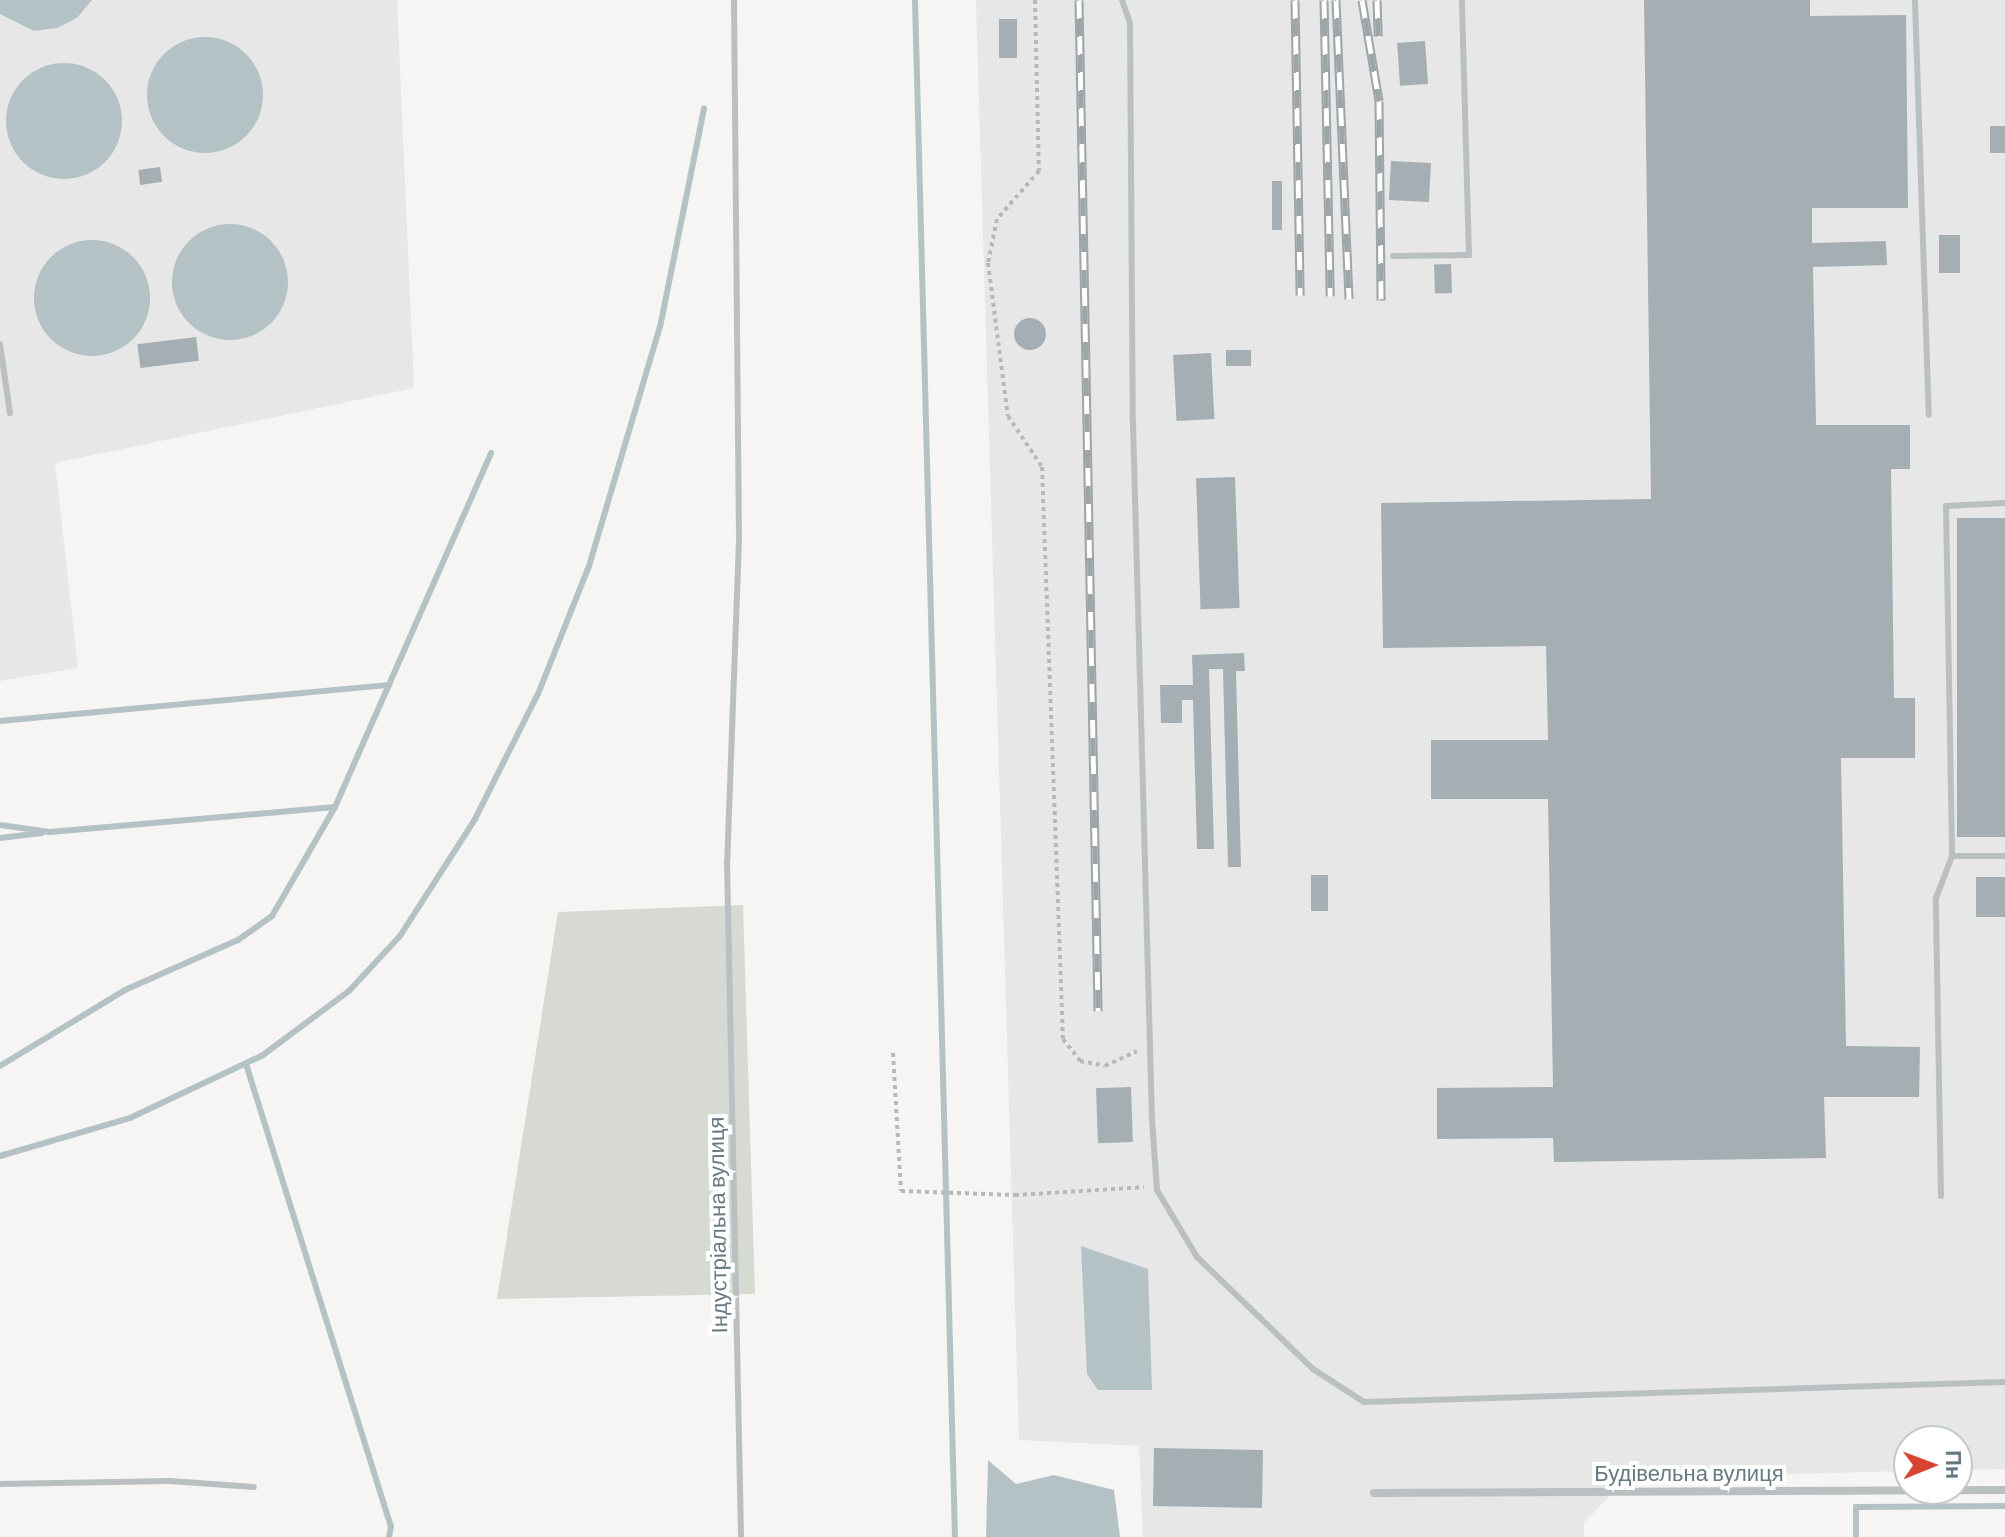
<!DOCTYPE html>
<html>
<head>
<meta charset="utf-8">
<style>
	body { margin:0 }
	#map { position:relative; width:2005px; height:1537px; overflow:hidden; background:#f6f5f3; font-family:Barlow,sans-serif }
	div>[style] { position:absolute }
	.built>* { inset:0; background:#e6e7e6 }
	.green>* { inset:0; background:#d6dad2 }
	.water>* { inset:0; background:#b5c2c5 }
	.round { border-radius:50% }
	.stream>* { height:6px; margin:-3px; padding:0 3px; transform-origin:3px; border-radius:3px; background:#b5c2c5 }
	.building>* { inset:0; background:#a5aeb2; transform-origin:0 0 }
	.path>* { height:4px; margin-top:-2px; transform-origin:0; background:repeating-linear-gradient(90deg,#b5b9bb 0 4px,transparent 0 8px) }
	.service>* { height:6px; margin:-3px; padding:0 3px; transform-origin:3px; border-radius:3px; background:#bac0c2 }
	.minor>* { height:8px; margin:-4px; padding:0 4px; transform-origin:4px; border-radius:4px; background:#bac0c2 }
	.rail>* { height:9px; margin-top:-4.5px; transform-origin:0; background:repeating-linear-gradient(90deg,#fff 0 18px,#9da5a9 0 36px); box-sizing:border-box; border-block:2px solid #9da5a9 }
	span { translate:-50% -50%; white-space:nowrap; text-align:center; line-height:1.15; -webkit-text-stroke:8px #fff; paint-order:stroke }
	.street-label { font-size:22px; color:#677982 }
	.north { position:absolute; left:1893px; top:1425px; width:80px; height:80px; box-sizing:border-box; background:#fff; border:2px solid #c2c9cd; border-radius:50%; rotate:89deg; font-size:22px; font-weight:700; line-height:32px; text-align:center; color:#677982 }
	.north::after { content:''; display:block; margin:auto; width:28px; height:36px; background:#d84430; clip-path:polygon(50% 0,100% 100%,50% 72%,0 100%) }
</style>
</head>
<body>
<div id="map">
	<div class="built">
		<div style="clip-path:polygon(0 0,397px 0,414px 388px,55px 463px,78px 668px,0 681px)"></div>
		<div style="clip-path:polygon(976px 0,2005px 0,2005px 1469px,1957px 1470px,1957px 1441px,1909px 1441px,1909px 1471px,1626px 1478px,1584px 1523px,1584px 1537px,1143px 1537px,1139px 1446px,1019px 1440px)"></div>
	</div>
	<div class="green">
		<div style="clip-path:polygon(743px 905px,755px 1294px,497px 1299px,558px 912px)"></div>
	</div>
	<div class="water">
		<div style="clip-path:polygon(0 0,92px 0,77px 18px,57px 28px,34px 31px,0 14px)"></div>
		<div class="round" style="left:147px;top:37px;width:116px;height:116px"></div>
		<div class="round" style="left:6px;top:63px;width:116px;height:116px"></div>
		<div class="round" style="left:172px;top:224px;width:116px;height:116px"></div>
		<div class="round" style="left:34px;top:240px;width:116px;height:116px"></div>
		<div style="clip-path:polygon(1081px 1246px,1148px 1269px,1152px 1390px,1098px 1390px,1087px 1374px)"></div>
		<div style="clip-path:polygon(988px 1460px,1016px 1484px,1054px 1475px,1114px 1490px,1120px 1537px,986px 1537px)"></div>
	</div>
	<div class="stream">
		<div style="left:915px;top:0;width:1538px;rotate:88.51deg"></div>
		<div style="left:0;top:721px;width:391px;rotate:-5.3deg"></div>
		<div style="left:0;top:825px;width:50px;rotate:8deg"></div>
		<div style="left:50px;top:832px;width:286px;rotate:-5deg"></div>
		<div style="left:335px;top:807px;width:387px;rotate:-66.2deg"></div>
		<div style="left:0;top:838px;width:42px;rotate:-6.8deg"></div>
		<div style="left:246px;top:1064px;width:484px;rotate:72.6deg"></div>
		<div style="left:391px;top:1526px;width:11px;rotate:100deg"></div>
		<div style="left:0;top:1066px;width:146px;rotate:-31.3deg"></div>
		<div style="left:125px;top:990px;width:124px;rotate:-23.9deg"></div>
		<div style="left:238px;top:940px;width:42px;rotate:-35.2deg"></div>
		<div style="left:272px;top:916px;width:126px;rotate:-60deg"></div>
		<div style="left:0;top:1156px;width:135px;rotate:-16.3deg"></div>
		<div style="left:130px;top:1118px;width:147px;rotate:-25.3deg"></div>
		<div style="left:263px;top:1055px;width:107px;rotate:-36.7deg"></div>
		<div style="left:349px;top:991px;width:75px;rotate:-47.2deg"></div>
		<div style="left:400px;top:936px;width:139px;rotate:-57.3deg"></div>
		<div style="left:475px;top:819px;width:140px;rotate:-63.3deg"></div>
		<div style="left:538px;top:694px;width:138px;rotate:-68.3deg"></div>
		<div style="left:589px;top:566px;width:249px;rotate:-73.5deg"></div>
		<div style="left:660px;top:327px;width:223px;rotate:-78.6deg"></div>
		<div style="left:1856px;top:1537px;width:30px;rotate:-90deg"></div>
		<div style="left:1856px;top:1507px;width:149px;rotate:-0.4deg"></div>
	</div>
	<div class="building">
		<div style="clip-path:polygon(1644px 0,1810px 0,1810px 16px,1906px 15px,1908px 208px,1812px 208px,1812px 243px,1886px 241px,1887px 265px,1813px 267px,1816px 425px,1910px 425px,1910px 469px,1891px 469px,1894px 698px,1915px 698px,1915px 758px,1841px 758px,1846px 1046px,1920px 1047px,1919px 1097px,1824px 1097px,1826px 1158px,1554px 1162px,1553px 1138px,1437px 1139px,1437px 1088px,1553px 1087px,1548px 799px,1431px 799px,1431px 740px,1548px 740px,1546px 646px,1383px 648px,1381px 503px,1651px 499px)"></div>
		<div style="left:999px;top:19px;width:18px;height:39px"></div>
		<div style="left:1425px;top:41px;width:43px;height:28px;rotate:86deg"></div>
		<div style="left:2005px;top:126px;width:27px;height:15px;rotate:90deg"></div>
		<div style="left:1391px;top:161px;width:40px;height:39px;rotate:3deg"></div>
		<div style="left:160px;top:167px;width:15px;height:22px;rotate:82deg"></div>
		<div style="left:1272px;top:181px;width:10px;height:49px"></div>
		<div style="left:1939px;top:235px;width:21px;height:38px"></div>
		<div style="left:1451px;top:264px;width:29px;height:17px;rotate:88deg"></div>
		<div class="round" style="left:1014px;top:318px;width:32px;height:32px"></div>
		<div style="left:196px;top:337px;width:24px;height:59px;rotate:83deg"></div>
		<div style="left:1226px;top:350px;width:25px;height:16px"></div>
		<div style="left:1211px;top:353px;width:66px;height:38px;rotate:87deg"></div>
		<div style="left:1235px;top:477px;width:131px;height:39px;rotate:88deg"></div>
		<div style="left:2005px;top:518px;width:319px;height:48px;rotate:90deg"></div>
		<div style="clip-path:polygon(1244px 653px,1245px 671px,1236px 671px,1241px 867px,1228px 867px,1223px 669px,1209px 669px,1214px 849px,1197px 849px,1193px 700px,1182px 700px,1182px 723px,1161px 723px,1160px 685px,1193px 685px,1192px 655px)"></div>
		<div style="left:1311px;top:875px;width:17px;height:36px"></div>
		<div style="left:2005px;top:877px;width:40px;height:29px;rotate:90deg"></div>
		<div style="left:1131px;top:1087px;width:55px;height:35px;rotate:88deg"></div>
		<div style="left:1154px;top:1448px;width:109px;height:58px;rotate:1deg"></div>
	</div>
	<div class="path">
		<div style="left:1035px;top:0;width:171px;rotate:88.7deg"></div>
		<div style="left:1039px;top:171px;width:64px;rotate:131.2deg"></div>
		<div style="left:997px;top:219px;width:45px;rotate:101.6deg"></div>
		<div style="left:988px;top:263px;width:154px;rotate:82.6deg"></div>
		<div style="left:1008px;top:416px;width:61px;rotate:56.3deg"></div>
		<div style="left:1042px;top:467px;width:572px;rotate:87.9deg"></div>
		<div style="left:1063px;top:1039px;width:28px;rotate:52deg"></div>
		<div style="left:1080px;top:1061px;width:25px;rotate:11deg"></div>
		<div style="left:1105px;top:1066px;width:35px;rotate:-25deg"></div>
		<div style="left:893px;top:1053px;width:138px;rotate:86.7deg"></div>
		<div style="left:901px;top:1191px;width:114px;rotate:2deg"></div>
		<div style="left:1015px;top:1195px;width:129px;rotate:-3.5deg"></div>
	</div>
	<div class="service">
		<div style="left:734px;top:0;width:540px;rotate:89.47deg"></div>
		<div style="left:739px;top:540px;width:321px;rotate:92.1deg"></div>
		<div style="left:727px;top:861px;width:676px;rotate:88.81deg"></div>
		<div style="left:1122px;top:0;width:24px;rotate:71deg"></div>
		<div style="left:1130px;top:23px;width:400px;rotate:89.6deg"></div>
		<div style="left:1133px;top:423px;width:697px;rotate:88.44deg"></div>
		<div style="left:1152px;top:1120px;width:70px;rotate:85.9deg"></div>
		<div style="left:1157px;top:1190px;width:78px;rotate:59.2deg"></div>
		<div style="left:1197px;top:1257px;width:161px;rotate:44deg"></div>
		<div style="left:1313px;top:1369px;width:61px;rotate:32.9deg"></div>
		<div style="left:1364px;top:1402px;width:641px;rotate:-1.79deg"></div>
		<div style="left:1915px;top:0;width:415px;rotate:88.1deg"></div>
		<div style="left:1393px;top:256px;width:76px;rotate:-0.8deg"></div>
		<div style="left:1469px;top:255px;width:255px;rotate:-91.6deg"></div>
		<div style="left:0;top:344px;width:70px;rotate:81.8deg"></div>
		<div style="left:2005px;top:503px;width:59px;rotate:177.1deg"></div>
		<div style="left:1946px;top:506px;width:350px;rotate:89deg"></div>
		<div style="left:1952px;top:856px;width:53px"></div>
		<div style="left:1941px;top:1196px;width:298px;rotate:-91deg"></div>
		<div style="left:1936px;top:898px;width:45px;rotate:-69.1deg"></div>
		<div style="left:0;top:1484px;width:170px;rotate:-1deg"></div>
		<div style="left:170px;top:1481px;width:84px;rotate:4.1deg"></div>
	</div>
	<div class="minor">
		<div style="left:1374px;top:1493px;width:631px;rotate:-0.27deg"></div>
	</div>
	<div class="rail">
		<div style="left:1079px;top:0;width:1011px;rotate:88.92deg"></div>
		<div style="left:1295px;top:0;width:295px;rotate:89deg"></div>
		<div style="left:1324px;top:0;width:296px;rotate:88.8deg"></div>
		<div style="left:1336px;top:0;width:299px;rotate:87.5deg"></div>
		<div style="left:1362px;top:0;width:102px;rotate:80.4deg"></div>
		<div style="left:1379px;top:101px;width:199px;rotate:89.4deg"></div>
		<div style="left:1377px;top:0;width:36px;rotate:88deg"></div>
	</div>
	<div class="street-label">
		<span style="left:717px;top:1225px;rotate:-91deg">Індустріальна вулиця</span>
		<span style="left:1689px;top:1473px">Будівельна вулиця</span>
	</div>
	<div class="north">Пн</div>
</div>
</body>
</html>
